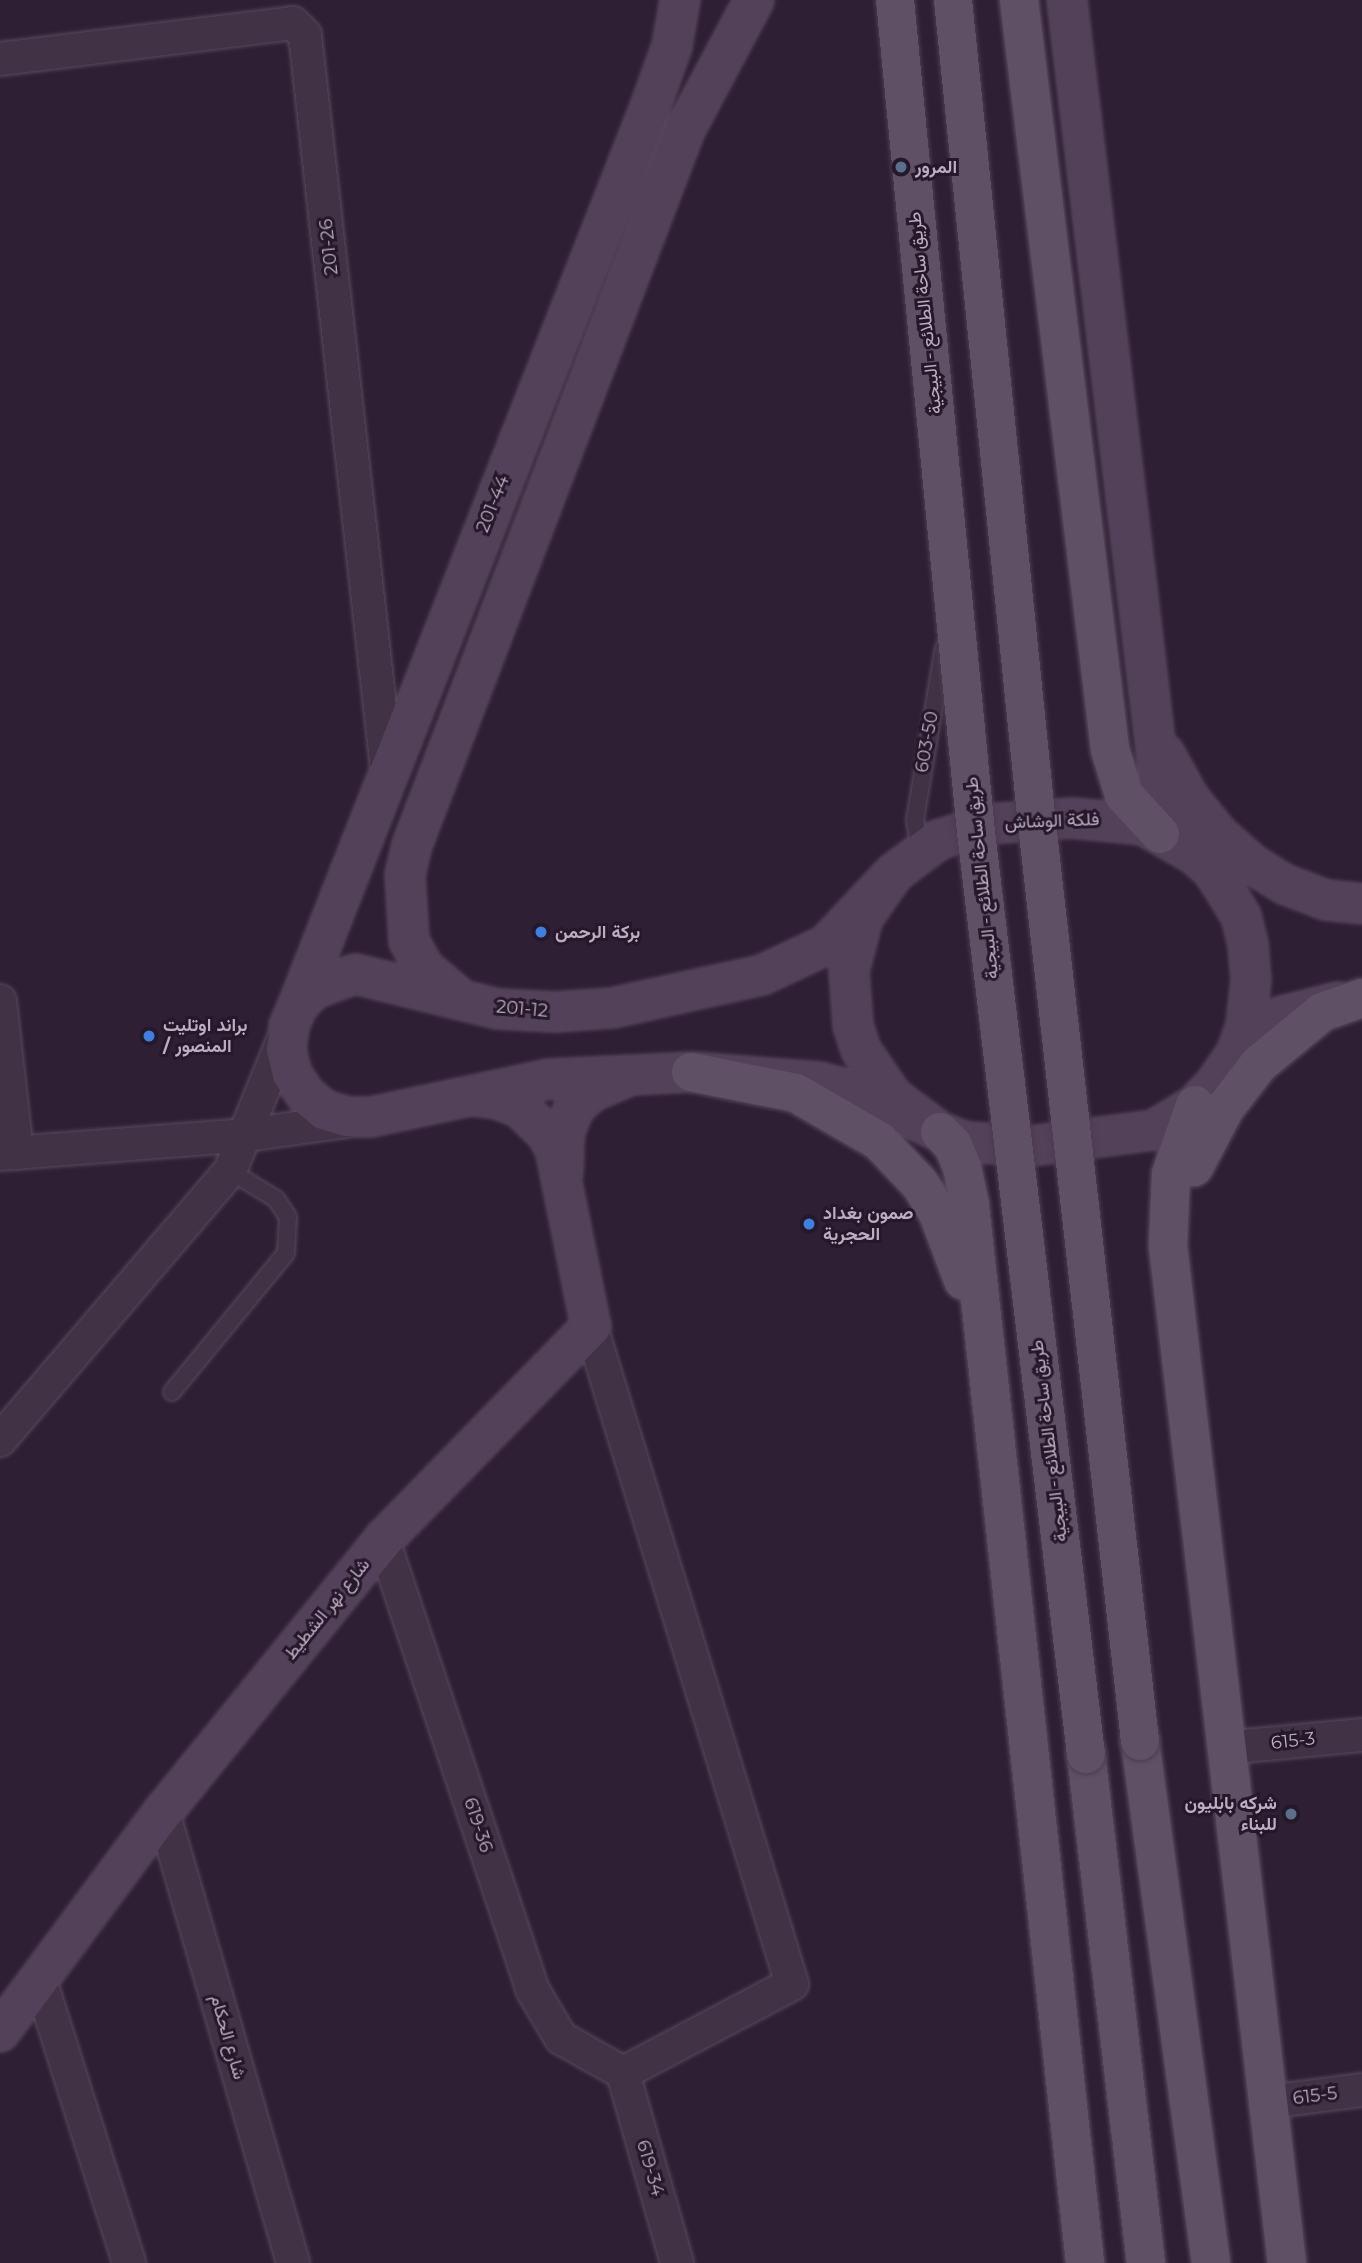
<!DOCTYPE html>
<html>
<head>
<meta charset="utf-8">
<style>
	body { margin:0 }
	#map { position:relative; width:1362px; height:2263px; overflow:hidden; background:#2f1f35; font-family:Montserrat,Vazirmatn,sans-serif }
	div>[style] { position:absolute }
	.roads { filter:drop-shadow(0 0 2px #594a5e) drop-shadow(0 0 2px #594a5e) }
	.service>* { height:16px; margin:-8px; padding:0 8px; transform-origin:8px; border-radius:8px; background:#413246 }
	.minor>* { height:32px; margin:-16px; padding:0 16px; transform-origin:16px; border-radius:16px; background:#413246 }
	.secondary>* { height:38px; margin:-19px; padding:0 19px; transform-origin:19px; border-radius:19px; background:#534059 }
	.primary>* { height:38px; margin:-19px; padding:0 19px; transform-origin:19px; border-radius:19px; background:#605066 }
	.bridges { filter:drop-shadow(0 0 2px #4a3c4f) drop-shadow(0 0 2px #4a3c4f) }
	.primary-bridge>* { height:38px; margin:-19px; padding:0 19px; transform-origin:19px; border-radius:19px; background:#605066 }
	.dots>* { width:19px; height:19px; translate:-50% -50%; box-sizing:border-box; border:4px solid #25182a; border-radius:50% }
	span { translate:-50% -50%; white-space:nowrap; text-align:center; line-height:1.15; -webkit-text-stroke:6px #25182a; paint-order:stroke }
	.poi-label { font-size:18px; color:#beacc3; font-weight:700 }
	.left { translate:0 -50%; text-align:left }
	.right { translate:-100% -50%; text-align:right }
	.street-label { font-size:18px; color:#beacc3 }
</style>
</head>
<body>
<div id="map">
	<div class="roads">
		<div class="service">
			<div style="left:920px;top:849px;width:29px;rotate:-100deg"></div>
			<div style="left:915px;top:820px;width:175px;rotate:-80.5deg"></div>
			<div style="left:172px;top:1392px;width:180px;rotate:-50.6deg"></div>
			<div style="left:286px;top:1253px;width:36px;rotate:-87deg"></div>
			<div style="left:288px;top:1217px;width:22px;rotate:-124deg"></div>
			<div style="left:276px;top:1199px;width:54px;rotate:-148.7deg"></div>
		</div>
		<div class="minor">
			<div style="left:0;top:59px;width:295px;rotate:-7deg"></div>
			<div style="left:293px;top:23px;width:17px;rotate:45deg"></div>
			<div style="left:305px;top:35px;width:740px;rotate:83.63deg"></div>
			<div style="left:0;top:1001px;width:153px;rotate:83.6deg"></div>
			<div style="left:0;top:1154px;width:248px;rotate:-4.4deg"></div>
			<div style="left:247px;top:1135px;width:108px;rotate:-8deg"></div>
			<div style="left:591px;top:1327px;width:687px;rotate:72.99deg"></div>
			<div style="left:792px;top:1984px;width:191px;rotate:152.2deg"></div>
			<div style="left:0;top:1440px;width:354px;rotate:-49.5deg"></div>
			<div style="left:230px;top:1171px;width:149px;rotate:-67.9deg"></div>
			<div style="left:383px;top:1540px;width:473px;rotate:71.6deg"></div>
			<div style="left:532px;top:1989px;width:57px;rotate:59.4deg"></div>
			<div style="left:561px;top:2038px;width:71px;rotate:29.4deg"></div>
			<div style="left:1224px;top:1748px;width:139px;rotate:-5.4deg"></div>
			<div style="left:163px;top:1812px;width:469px;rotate:73.9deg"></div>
			<div style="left:40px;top:1980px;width:297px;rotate:72.5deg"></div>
			<div style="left:623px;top:2073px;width:198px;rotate:74.1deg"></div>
			<div style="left:1268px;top:2102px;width:95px;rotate:-7.3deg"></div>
		</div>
		<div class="secondary">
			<div style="left:1067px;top:0;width:806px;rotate:83.23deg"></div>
			<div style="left:1162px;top:800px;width:23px;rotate:75deg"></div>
			<div style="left:1168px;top:822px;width:36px;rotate:52deg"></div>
			<div style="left:1165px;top:754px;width:50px;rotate:61.4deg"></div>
			<div style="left:1189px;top:798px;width:46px;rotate:51.1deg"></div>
			<div style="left:1218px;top:834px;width:45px;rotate:41.4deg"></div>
			<div style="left:1252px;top:864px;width:38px;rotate:32deg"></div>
			<div style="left:1284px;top:884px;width:45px;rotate:20.9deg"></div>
			<div style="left:1326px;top:900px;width:36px;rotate:6deg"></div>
			<div style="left:1072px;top:818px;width:71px;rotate:5.6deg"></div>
			<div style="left:1143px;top:825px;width:59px;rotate:29.6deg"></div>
			<div style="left:1194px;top:854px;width:25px;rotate:42deg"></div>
			<div style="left:1213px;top:871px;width:53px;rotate:58.1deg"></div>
			<div style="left:1241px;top:916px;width:30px;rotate:76deg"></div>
			<div style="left:1248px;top:945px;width:35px;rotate:85deg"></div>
			<div style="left:1251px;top:980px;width:46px;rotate:96.2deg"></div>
			<div style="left:1246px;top:1026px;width:29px;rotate:110deg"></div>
			<div style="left:1236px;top:1053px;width:37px;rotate:124deg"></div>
			<div style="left:1215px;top:1084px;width:29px;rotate:134deg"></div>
			<div style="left:1195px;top:1105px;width:48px;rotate:148.6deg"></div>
			<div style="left:1154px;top:1130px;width:125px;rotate:172.6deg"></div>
			<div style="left:1030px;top:1146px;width:64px;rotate:-176.4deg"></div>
			<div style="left:966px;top:1142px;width:28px;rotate:-159deg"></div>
			<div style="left:940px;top:1132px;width:59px;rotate:-143.3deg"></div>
			<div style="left:893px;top:1097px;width:57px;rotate:-124.2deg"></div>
			<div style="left:861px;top:1050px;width:26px;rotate:-108deg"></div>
			<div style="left:853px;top:1025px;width:54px;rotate:-94.2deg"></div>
			<div style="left:849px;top:971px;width:55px;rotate:-75.2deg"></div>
			<div style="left:863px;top:918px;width:55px;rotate:-55.4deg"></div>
			<div style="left:894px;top:873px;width:55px;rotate:-36.9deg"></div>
			<div style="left:938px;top:840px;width:52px;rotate:-17.7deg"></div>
			<div style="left:988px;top:824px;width:84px;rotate:-4.1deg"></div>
			<div style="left:890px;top:877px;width:93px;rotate:133.3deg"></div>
			<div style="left:826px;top:945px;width:71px;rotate:154.9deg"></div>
			<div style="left:762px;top:975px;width:154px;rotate:167.6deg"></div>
			<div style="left:612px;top:1008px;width:57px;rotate:176deg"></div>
			<div style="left:555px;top:1012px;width:57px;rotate:-177deg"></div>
			<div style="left:498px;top:1009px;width:147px;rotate:-166.2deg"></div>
			<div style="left:355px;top:974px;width:44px;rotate:159.9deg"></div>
			<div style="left:314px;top:989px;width:23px;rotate:135deg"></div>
			<div style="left:298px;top:1005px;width:23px;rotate:113deg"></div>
			<div style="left:289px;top:1026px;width:24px;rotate:97deg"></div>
			<div style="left:286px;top:1050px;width:25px;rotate:76deg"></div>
			<div style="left:292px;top:1074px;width:24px;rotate:57deg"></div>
			<div style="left:305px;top:1094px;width:25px;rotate:40deg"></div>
			<div style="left:324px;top:1110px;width:24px;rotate:17deg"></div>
			<div style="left:347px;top:1117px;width:24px"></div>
			<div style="left:371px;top:1117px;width:183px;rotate:-12deg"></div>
			<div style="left:550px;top:1079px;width:141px;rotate:-2.8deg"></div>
			<div style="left:691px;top:1072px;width:128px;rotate:4.5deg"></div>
			<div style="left:819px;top:1082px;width:43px;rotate:14.7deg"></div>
			<div style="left:861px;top:1093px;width:88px;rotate:26.3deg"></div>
			<div style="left:456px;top:995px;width:42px;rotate:-139.8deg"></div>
			<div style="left:424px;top:968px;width:31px;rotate:-119deg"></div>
			<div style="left:409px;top:941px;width:66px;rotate:-93.5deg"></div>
			<div style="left:405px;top:875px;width:31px;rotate:-77deg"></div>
			<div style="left:412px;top:845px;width:765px;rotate:-69.1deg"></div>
			<div style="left:685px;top:130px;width:147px;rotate:-62deg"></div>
			<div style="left:298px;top:1005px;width:961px;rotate:-68.59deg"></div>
			<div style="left:649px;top:110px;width:68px;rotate:-70.2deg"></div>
			<div style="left:672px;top:46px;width:47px;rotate:-80.1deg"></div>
			<div style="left:1236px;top:1055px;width:18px;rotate:-56deg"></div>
			<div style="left:1246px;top:1040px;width:44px;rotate:-33deg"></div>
			<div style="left:1283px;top:1016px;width:57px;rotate:-14.3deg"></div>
			<div style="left:563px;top:1172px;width:38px;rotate:-88deg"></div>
			<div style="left:564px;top:1134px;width:28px;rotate:-69deg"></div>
			<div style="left:574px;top:1108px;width:23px;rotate:-43deg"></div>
			<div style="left:591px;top:1092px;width:36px;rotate:-23deg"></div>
			<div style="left:0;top:2032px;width:274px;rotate:-53.5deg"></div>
			<div style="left:163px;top:1812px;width:350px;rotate:-51deg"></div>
			<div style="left:383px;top:1540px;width:298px;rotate:-45.7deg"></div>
			<div style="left:591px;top:1327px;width:182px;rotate:-101.4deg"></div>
			<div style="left:555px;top:1149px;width:18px;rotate:-119deg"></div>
			<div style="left:546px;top:1133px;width:36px;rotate:-136deg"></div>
			<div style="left:520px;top:1108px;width:24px;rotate:-158deg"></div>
			<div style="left:498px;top:1099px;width:24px;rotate:-173deg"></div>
		</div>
		<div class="primary">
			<div style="left:1019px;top:0;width:755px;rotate:83.07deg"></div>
			<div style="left:1110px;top:749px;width:48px;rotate:73.1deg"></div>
			<div style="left:1124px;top:795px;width:53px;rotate:47.3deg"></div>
			<div style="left:691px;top:1072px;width:107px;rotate:11.3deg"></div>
			<div style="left:796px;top:1093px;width:96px;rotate:30deg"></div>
			<div style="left:879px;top:1141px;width:59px;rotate:46.4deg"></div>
			<div style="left:920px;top:1184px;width:34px;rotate:58deg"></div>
			<div style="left:938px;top:1213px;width:72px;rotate:69.5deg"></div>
			<div style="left:1195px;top:1105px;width:73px;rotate:109.2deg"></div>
			<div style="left:1171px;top:1174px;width:72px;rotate:92.4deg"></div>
			<div style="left:1168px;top:1246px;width:1024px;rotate:83.33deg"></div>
			<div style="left:940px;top:1132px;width:18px;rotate:45deg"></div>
			<div style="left:953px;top:1145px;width:24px;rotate:68deg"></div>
			<div style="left:962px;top:1167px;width:40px;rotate:78deg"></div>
			<div style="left:970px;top:1206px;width:1063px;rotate:83.79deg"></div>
			<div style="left:1194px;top:1167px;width:67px;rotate:-62.3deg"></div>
			<div style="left:1225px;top:1108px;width:56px;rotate:-52.3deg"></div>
			<div style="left:1259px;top:1064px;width:82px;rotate:-39.5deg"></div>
			<div style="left:1322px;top:1012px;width:42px;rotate:-19.3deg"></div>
			<div style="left:1140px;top:1741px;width:527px;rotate:82.25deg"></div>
			<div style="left:1086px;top:1754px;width:513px;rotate:83.28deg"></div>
		</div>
	</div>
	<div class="bridges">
		<div class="primary-bridge">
			<div style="left:895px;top:0;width:836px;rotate:84.44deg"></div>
			<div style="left:976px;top:832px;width:929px;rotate:83.2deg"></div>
			<div style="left:953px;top:0;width:828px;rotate:84.18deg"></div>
			<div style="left:1037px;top:824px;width:923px;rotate:83.59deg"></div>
		</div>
	</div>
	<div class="dots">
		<div style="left:901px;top:167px;background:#5c6f8a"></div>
		<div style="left:541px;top:932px;background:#3f7fe0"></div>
		<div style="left:149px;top:1036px;background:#3f7fe0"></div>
		<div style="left:809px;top:1224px;background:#3f7fe0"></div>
		<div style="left:1291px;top:1814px;background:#5c6f8a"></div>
	</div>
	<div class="poi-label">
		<span class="left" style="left:915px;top:167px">المرور</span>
		<span class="left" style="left:555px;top:932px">بركة الرحمن</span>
		<span class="left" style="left:163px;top:1036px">براند اوتليت<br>/ المنصور</span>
		<span class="left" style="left:823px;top:1224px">صمون بغداد<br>الحجرية</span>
		<span class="right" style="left:1277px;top:1814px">شركه بابليون<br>للبناء</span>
	</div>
	<div class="street-label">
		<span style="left:329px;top:247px;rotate:-96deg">201-26</span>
		<span style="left:925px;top:313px;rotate:-96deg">طريق ساحة الطلائع - البيجية</span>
		<span style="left:493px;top:504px;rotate:-68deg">201-44</span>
		<span style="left:927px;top:742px;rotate:-80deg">603-50</span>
		<span style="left:1052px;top:821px;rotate:-2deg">فلكة الوشاش</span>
		<span style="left:982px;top:878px;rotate:-96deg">طريق ساحة الطلائع - البيجية</span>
		<span style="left:522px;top:1009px;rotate:5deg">201-12</span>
		<span style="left:1049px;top:1441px;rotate:-97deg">طريق ساحة الطلائع - البيجية</span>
		<span style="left:327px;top:1609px;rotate:-51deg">شارع نهر الشطيط</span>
		<span style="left:1293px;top:1741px;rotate:-6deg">615-3</span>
		<span style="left:478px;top:1825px;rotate:72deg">619-36</span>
		<span style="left:228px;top:2037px;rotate:74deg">شارع الحكام</span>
		<span style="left:1315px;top:2096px;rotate:-7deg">615-5</span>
		<span style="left:650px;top:2168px;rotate:74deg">619-34</span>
	</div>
</div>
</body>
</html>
